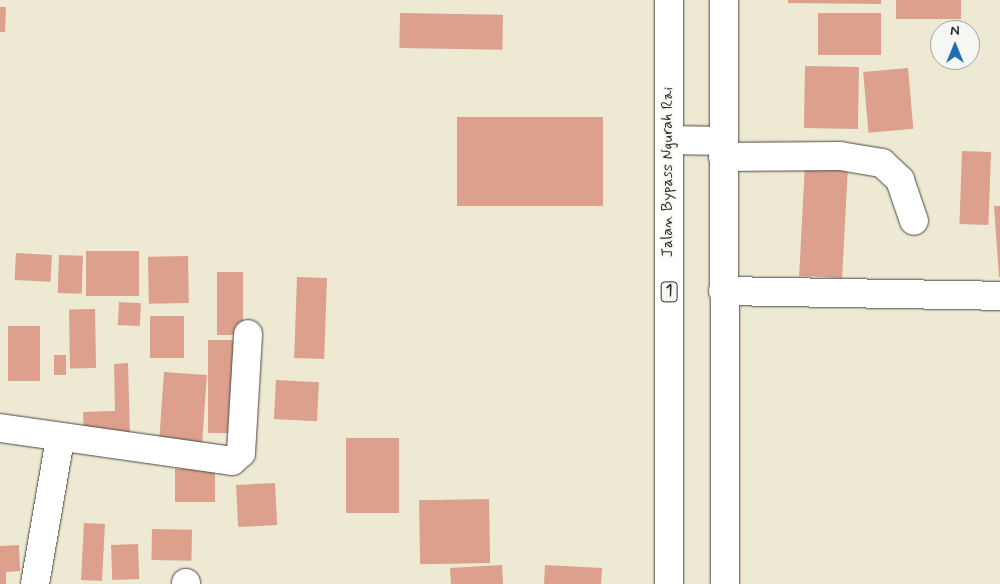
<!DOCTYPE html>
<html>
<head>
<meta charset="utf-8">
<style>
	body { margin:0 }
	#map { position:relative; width:1000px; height:584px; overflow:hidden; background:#eee9d2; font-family:Mynerve,sans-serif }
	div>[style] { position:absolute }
	.building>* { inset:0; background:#dca08d; transform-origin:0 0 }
	.roads { filter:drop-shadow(0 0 1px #484844) drop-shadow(0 0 1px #484844) }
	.minor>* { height:28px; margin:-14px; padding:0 14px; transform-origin:14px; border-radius:14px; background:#fff }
	.highway>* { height:28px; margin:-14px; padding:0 14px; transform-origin:14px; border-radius:14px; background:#fff }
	span { translate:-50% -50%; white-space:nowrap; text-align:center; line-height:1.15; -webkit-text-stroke:4px #f6f6f2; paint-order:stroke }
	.shield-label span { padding:1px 4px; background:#f6f6f2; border:1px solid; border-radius:4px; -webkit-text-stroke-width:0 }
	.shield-label { font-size:15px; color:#2b2b2b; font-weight:700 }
	.street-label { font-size:16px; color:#2b2b2b }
	.north { position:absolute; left:930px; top:20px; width:50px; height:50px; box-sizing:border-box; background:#f6f6f2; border:1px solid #a5a5a2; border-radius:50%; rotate:0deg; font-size:14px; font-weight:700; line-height:20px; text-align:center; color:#2b2b2b }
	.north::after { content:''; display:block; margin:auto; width:18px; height:22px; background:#1f6fb2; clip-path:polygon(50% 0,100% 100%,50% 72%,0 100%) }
</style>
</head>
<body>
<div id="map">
	<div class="building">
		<div style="clip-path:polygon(788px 0,881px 0,881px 4px,788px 3px)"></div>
		<div style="left:896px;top:0;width:65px;height:19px"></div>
		<div style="clip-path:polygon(0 7px,6px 7px,5px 32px,0 32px)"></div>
		<div style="left:400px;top:13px;width:103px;height:35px;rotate:1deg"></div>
		<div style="left:818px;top:13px;width:63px;height:42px"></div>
		<div style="left:805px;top:66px;width:54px;height:62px;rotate:1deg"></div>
		<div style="left:908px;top:68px;width:61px;height:45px;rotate:85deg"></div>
		<div style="left:457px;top:117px;width:146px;height:89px"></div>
		<div style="left:962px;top:151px;width:29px;height:73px;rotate:2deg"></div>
		<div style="left:805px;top:164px;width:43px;height:112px;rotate:3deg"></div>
		<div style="clip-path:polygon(994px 206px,1000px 206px,1000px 277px,999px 277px)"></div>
		<div style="left:86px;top:251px;width:53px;height:45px"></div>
		<div style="left:16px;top:253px;width:36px;height:27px;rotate:3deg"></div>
		<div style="left:59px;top:255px;width:24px;height:38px;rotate:2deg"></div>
		<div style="left:188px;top:256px;width:47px;height:40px;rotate:89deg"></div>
		<div style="left:217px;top:272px;width:26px;height:63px"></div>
		<div style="left:297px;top:277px;width:30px;height:81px;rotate:2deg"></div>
		<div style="left:119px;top:302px;width:22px;height:23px;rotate:3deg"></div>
		<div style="left:95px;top:309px;width:59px;height:26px;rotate:89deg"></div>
		<div style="left:150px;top:316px;width:34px;height:42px"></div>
		<div style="left:8px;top:326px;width:32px;height:55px"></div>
		<div style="left:208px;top:340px;width:30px;height:93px"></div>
		<div style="left:54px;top:355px;width:12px;height:20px"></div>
		<div style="clip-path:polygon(128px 363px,130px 436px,84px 437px,83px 412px,115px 411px,114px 364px)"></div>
		<div style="left:164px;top:372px;width:43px;height:72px;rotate:4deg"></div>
		<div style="left:276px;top:380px;width:43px;height:39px;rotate:3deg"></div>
		<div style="left:346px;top:438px;width:53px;height:75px"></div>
		<div style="left:175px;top:469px;width:40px;height:33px"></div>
		<div style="left:275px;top:483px;width:42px;height:39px;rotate:87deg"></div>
		<div style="left:489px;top:499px;width:64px;height:70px;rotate:89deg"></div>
		<div style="left:84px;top:523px;width:21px;height:57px;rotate:3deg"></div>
		<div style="left:152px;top:529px;width:40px;height:31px;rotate:1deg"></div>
		<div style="left:138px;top:544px;width:35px;height:27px;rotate:88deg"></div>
		<div style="clip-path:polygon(19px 545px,20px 571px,6px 572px,6px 584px,0 584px,0 546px)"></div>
		<div style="clip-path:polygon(502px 565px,503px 584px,451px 584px,450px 568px)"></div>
		<div style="clip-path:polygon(545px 565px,602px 568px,601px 584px,544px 584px)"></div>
	</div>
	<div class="roads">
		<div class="minor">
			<div style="left:723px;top:157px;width:117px;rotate:-0.5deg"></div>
			<div style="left:840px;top:156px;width:43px;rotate:9.5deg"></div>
			<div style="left:882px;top:163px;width:25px;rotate:43deg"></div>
			<div style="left:900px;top:180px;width:43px;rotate:71.1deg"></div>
			<div style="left:723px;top:291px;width:277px;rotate:1deg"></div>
			<div style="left:0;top:428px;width:234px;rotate:8.1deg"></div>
			<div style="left:232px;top:461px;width:12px;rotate:-42deg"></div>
			<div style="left:241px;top:453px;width:119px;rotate:-86.6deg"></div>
			<div style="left:35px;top:584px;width:147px;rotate:-80.2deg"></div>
			<div style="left:186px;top:584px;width:1px;rotate:-90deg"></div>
		</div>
		<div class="highway">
			<div style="left:669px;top:0;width:584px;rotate:90deg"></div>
			<div style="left:724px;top:0;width:584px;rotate:89.9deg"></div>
			<div style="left:670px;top:140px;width:53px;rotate:1.1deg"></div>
		</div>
	</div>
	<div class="shield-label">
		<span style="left:669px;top:292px">1</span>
	</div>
	<div class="street-label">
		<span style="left:668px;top:172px;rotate:-90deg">Jalan Bypass Ngurah Rai</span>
	</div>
	<div class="north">N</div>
</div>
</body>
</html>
